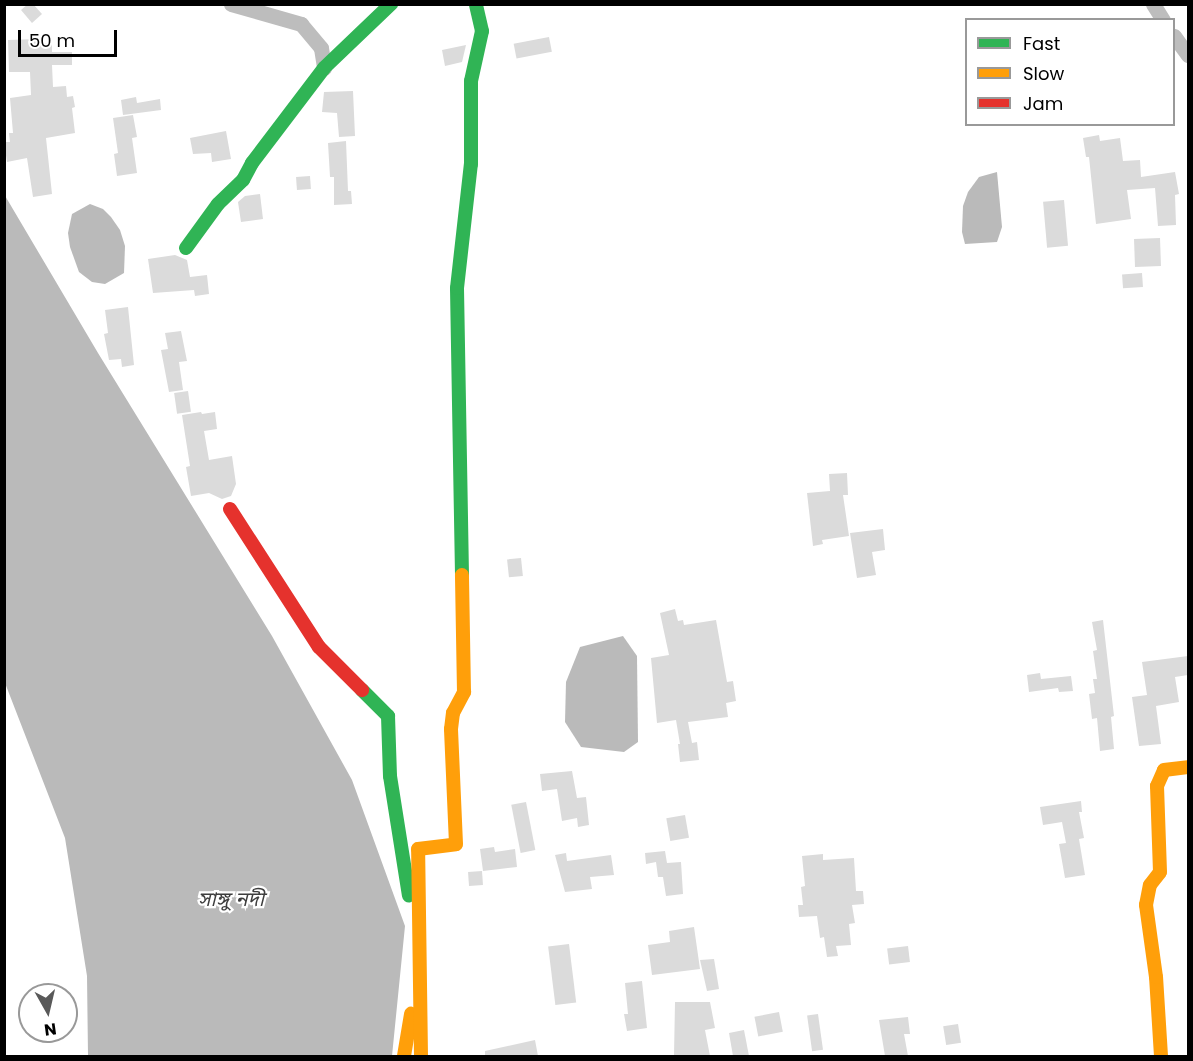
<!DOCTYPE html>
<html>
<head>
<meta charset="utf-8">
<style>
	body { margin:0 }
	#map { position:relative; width:1193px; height:1061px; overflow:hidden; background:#fff; font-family:Poppins,"Noto Sans Bengali",sans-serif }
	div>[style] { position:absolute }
	.water>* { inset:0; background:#bababa }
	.building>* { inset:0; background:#dbdbdb; transform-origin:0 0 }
	.street>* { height:15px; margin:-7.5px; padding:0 7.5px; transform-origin:7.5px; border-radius:7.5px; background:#bdbdbd }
	.fast>* { height:14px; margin:-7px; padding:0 7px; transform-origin:7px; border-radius:7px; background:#30b455 }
	.slow>* { height:14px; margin:-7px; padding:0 7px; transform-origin:7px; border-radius:7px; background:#ff9f0a }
	.jam>* { height:14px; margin:-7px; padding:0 7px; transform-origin:7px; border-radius:7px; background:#e5322d }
	span { translate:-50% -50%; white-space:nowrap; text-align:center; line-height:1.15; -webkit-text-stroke:4.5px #fff; paint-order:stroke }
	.water-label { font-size:20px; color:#3d3d3d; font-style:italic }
	.frame { position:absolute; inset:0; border:6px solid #000; pointer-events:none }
	.legend { position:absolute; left:965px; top:18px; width:210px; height:108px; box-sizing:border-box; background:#fff; border:2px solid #999; margin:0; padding:8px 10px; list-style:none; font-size:18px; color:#000 }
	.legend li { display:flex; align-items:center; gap:12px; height:30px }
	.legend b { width:30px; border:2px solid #999 }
	.north { position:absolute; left:18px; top:983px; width:60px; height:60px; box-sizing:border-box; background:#fff; border:2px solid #999; border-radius:50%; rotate:172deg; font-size:16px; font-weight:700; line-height:24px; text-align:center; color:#000 }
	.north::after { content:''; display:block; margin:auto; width:21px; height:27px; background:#595959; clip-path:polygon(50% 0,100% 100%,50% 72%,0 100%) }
	.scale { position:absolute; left:18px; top:30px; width:99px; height:27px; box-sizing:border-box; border:3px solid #000; border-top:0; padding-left:8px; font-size:18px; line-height:21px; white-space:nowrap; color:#000; -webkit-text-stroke:4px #fff; paint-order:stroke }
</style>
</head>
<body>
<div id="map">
	<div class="water">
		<div style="clip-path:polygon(997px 172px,1002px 227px,997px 242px,965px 244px,962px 232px,963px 206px,968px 192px,979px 177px)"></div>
		<div style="clip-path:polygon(4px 194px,98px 353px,272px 636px,352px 780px,405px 926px,392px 1056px,88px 1056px,87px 976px,65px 838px,5px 683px)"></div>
		<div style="clip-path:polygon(90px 204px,103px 209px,111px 217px,120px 230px,125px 246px,124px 273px,105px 284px,92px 282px,79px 272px,70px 247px,68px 233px,72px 214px)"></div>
		<div style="clip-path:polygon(623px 636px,637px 656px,638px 742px,624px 752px,581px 747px,565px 722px,566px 682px,580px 647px)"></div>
	</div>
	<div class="building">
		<div style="clip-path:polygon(28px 4px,33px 4px,42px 14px,32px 23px,21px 10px)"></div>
		<div style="left:549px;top:37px;width:15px;height:36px;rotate:79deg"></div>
		<div style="clip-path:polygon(39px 39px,39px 43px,52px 43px,52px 52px,72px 52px,72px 65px,52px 65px,53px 87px,66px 86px,67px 97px,73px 96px,75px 107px,72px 108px,75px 133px,46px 138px,52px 194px,33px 197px,27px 158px,7px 162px,4px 142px,10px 142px,9px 133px,13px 133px,10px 98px,31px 95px,30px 72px,9px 72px,8px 40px)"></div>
		<div style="clip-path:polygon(466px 45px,462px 62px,445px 66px,442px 50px)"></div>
		<div style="clip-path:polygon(353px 91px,355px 136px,339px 137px,337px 113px,322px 112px,324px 92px)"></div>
		<div style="clip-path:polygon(136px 97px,137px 103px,160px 99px,161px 110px,123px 115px,121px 100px)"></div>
		<div style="clip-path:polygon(133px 115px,137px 137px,132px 138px,137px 173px,117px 176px,114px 154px,118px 153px,113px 118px)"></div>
		<div style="clip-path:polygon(226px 131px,231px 159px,212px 162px,211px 153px,193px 154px,190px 138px)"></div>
		<div style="clip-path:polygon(1099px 135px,1100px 141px,1120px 138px,1123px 161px,1140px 160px,1141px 177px,1175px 172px,1179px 194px,1175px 195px,1176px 225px,1158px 226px,1155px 188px,1127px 190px,1131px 219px,1096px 224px,1089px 157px,1086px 157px,1083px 138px)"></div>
		<div style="clip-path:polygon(346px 141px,348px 191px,351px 191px,352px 204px,334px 205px,334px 177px,330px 177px,328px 143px)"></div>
		<div style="left:310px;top:176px;width:13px;height:14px;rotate:86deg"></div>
		<div style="clip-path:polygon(260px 194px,263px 219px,241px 222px,238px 202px,245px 196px)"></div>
		<div style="left:1064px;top:200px;width:46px;height:21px;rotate:85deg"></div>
		<div style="left:1160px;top:238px;width:28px;height:26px;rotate:88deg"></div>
		<div style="clip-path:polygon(175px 255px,187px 260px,190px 277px,207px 275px,209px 294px,195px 296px,194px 290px,153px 293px,148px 259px)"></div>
		<div style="left:1142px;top:273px;width:14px;height:20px;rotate:86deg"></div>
		<div style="clip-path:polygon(128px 307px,134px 365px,122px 367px,121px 359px,109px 360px,104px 334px,108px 333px,105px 310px)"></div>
		<div style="clip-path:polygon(181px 331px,187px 361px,179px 362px,183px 390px,169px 392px,161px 350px,168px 349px,165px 333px)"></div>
		<div style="left:188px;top:391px;width:21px;height:14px;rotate:82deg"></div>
		<div style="clip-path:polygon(201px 412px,202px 414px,215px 412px,217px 429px,204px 431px,209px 460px,232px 456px,236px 484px,231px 496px,222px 499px,209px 493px,191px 496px,186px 467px,190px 466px,182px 415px)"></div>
		<div style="clip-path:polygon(847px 473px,848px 495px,843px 495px,849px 536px,822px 540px,823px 544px,813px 546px,807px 493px,830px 491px,829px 474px)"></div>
		<div style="clip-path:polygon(883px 529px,885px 550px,872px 552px,876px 575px,857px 578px,850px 533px)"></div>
		<div style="left:521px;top:558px;width:18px;height:14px;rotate:84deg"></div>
		<div style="clip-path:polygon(675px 609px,678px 621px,683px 620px,684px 625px,716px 620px,727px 682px,733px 681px,736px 701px,726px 703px,728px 717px,688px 722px,692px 743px,697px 742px,699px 760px,680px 762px,678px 744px,680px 744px,676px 720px,657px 723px,651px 658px,669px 655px,660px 613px)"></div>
		<div style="clip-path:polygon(1103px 620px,1114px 716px,1111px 717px,1114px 749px,1100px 751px,1097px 718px,1092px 719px,1089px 694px,1095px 693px,1093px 679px,1097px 679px,1093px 651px,1097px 650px,1092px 622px)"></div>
		<div style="clip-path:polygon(1188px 656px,1188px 675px,1175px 677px,1179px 702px,1156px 706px,1161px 744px,1139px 746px,1132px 697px,1147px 695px,1142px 662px)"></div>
		<div style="clip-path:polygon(1040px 673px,1041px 679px,1071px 676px,1073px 691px,1059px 692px,1058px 688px,1029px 692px,1027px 675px)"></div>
		<div style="clip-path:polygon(572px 771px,577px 798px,586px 797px,589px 825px,578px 827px,577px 818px,562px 821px,557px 789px,542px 791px,540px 774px)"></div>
		<div style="clip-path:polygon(1081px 801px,1082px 812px,1079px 812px,1084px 838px,1079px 839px,1085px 875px,1065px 878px,1059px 844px,1066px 843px,1062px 822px,1043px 825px,1040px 807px)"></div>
		<div style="left:526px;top:802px;width:49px;height:15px;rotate:79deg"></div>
		<div style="left:685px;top:815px;width:23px;height:19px;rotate:80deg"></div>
		<div style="clip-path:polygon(494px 847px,495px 852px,515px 849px,517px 867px,483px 871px,480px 849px)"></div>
		<div style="clip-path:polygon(665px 851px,667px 863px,681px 862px,683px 894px,666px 896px,663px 877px,658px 877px,656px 862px,646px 864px,645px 853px)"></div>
		<div style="clip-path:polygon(566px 853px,567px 861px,611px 855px,614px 875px,590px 877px,592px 889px,565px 892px,555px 855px)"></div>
		<div style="clip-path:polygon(823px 854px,823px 860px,854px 858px,856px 891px,863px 891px,864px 904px,852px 905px,855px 923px,849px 924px,851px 945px,836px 946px,838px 956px,827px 957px,824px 937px,820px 938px,817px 916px,799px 917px,798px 905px,803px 905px,801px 887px,805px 886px,802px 856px)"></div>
		<div style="left:482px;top:871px;width:14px;height:14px;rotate:86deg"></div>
		<div style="clip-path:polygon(694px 927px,700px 969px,652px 975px,648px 945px,670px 942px,669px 931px)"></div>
		<div style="left:569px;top:944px;width:59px;height:21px;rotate:83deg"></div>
		<div style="left:908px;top:946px;width:16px;height:21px;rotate:83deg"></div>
		<div style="clip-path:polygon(714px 959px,719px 989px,707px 991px,700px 960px)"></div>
		<div style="clip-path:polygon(642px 981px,647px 1028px,627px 1031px,624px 1014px,628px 1014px,625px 983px)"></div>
		<div style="clip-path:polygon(675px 1002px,710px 1002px,715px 1028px,705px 1030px,710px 1056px,674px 1056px)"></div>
		<div style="left:779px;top:1012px;width:20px;height:25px;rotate:79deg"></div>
		<div style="left:818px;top:1014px;width:36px;height:11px;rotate:82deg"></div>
		<div style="clip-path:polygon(908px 1017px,910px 1034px,904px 1034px,908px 1056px,885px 1056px,879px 1020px)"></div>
		<div style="left:958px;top:1024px;width:19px;height:15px;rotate:81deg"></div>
		<div style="clip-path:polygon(744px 1030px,749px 1056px,733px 1056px,729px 1033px)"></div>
		<div style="clip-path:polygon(535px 1040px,538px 1056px,485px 1056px,485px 1051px)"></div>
	</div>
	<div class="street">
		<div style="left:231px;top:4px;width:73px;rotate:15.9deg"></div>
		<div style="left:301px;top:24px;width:31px;rotate:50deg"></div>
		<div style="left:321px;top:48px;width:20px;rotate:81deg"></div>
		<div style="left:1153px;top:4px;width:19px;rotate:58deg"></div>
		<div style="left:1174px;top:36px;width:24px;rotate:54deg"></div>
	</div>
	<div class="fast">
		<div style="left:186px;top:248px;width:54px;rotate:-54deg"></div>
		<div style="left:218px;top:204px;width:35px;rotate:-44deg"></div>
		<div style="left:243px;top:180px;width:19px;rotate:-62deg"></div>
		<div style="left:252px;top:163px;width:119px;rotate:-52.8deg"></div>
		<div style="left:324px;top:68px;width:93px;rotate:-43.7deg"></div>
		<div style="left:462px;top:575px;width:287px;rotate:-91deg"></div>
		<div style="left:457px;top:288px;width:125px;rotate:-83.6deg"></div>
		<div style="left:471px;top:164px;width:83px;rotate:-90deg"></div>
		<div style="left:471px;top:81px;width:51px;rotate:-77.6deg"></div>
		<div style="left:482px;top:31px;width:28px;rotate:-103deg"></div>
		<div style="left:362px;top:690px;width:37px;rotate:45deg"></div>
		<div style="left:388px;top:716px;width:60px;rotate:88.1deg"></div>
		<div style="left:390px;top:776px;width:121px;rotate:81deg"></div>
	</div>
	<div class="slow">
		<div style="left:404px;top:1056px;width:43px;rotate:-80.5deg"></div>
		<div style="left:421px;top:1056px;width:207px;rotate:-90.8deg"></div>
		<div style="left:418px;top:849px;width:38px;rotate:-7deg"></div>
		<div style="left:456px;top:844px;width:115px;rotate:-92.5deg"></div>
		<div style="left:451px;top:729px;width:16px;rotate:-83deg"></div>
		<div style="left:453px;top:713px;width:24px;rotate:-62deg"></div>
		<div style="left:464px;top:692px;width:117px;rotate:-91deg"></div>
		<div style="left:1161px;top:1056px;width:79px;rotate:-93.6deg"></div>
		<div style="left:1156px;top:977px;width:73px;rotate:-97.9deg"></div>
		<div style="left:1146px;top:905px;width:20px;rotate:-79deg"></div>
		<div style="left:1150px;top:885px;width:16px;rotate:-52deg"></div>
		<div style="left:1160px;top:872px;width:86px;rotate:-92deg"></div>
		<div style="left:1157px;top:786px;width:17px;rotate:-66deg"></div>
		<div style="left:1164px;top:770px;width:24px;rotate:-7deg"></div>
	</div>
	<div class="jam">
		<div style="left:230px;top:509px;width:164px;rotate:57.2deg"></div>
		<div style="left:319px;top:647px;width:61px;rotate:45deg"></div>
	</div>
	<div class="water-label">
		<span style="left:231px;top:899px">সাঙ্গু নদী</span>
	</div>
	<div class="frame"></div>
	<ul class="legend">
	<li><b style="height:8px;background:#30b455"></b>Fast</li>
	<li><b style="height:8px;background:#ff9f0a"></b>Slow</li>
	<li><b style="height:8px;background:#e5322d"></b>Jam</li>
	</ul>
	<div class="north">N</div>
	<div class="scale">50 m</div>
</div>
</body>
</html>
